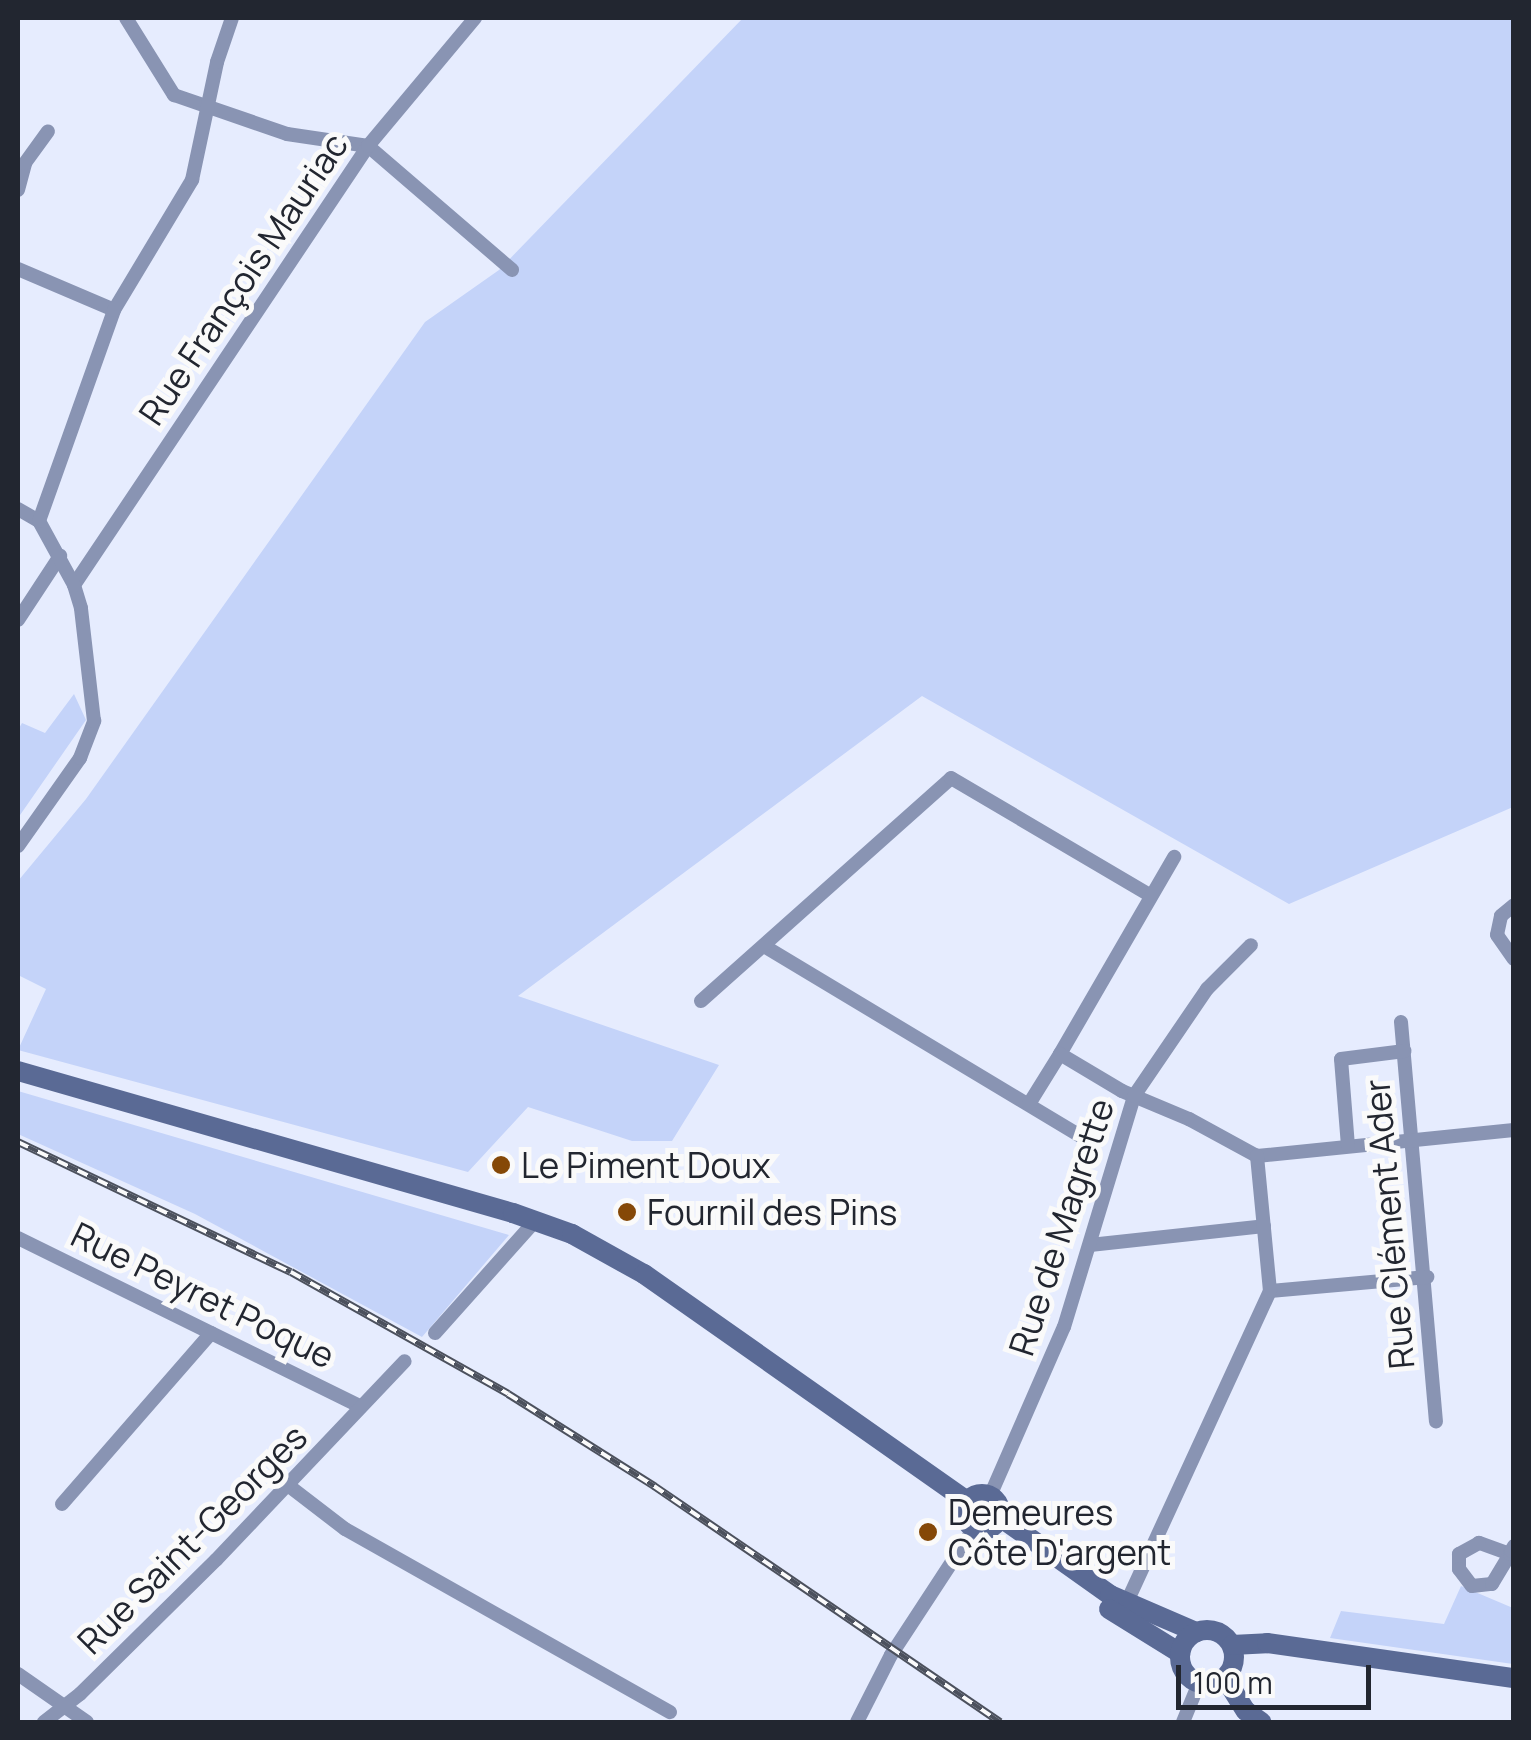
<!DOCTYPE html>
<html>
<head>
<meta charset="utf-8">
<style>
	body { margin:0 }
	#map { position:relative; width:1531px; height:1740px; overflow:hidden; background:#e6ecfe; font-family:Manrope,sans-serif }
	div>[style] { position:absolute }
	.green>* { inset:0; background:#c4d3f9 }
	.street>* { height:14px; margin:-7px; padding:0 7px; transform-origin:7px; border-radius:7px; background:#8994b3 }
	.secondary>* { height:20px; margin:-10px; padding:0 10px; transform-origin:10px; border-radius:10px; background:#5a6a95 }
	.secondary>.ring { margin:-10px; padding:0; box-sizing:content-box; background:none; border:20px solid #5a6a95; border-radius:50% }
	.rail>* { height:8px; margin-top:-4px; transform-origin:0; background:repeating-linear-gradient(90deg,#fafafa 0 11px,#4c515d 0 22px); box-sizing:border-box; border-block:2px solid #4c515d }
	.dots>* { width:28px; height:28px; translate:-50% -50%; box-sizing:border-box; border:5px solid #fafafa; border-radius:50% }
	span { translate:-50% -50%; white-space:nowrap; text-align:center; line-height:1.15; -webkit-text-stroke:10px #fafafa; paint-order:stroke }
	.street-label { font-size:35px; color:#222630 }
	.poi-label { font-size:35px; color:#222630 }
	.left { translate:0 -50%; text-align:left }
	.frame { position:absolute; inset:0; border:20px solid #222630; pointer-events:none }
	.scale { position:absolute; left:1176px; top:1665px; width:195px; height:45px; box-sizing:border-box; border:5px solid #222630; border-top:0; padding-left:12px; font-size:30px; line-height:35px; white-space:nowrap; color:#222630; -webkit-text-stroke:8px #fafafa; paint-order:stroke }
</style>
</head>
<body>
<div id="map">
	<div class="green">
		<div style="clip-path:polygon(743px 18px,1513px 18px,1513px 807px,1289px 904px,922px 696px,518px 996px,719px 1065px,672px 1141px,632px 1141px,528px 1107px,468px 1172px,18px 1050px,46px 989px,18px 975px,18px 881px,86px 799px,425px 322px,499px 270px)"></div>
		<div style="clip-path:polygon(74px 694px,86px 720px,18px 818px,18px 730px,22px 723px,45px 733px)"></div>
		<div style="clip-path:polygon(18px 1091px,509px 1235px,422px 1337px,195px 1214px,18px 1134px)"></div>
		<div style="clip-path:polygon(1461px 1586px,1513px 1608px,1513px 1664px,1330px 1638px,1341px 1611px,1444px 1624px)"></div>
	</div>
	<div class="street">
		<div style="left:126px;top:18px;width:91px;rotate:58.1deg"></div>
		<div style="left:174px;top:95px;width:120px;rotate:19deg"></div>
		<div style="left:287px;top:134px;width:82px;rotate:8.4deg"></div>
		<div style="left:368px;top:146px;width:190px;rotate:40.7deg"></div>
		<div style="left:18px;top:190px;width:28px;rotate:-75deg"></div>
		<div style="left:25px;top:163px;width:39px;rotate:-54deg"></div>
		<div style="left:18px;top:269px;width:104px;rotate:23.1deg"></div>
		<div style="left:18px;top:509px;width:24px;rotate:30deg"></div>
		<div style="left:74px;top:585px;width:528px;rotate:-56.19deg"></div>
		<div style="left:368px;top:146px;width:167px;rotate:-50.1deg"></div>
		<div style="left:18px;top:620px;width:77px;rotate:-56.7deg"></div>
		<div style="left:18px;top:846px;width:108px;rotate:-54.8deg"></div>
		<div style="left:80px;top:758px;width:40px;rotate:-69deg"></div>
		<div style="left:94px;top:721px;width:114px;rotate:-96.6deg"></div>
		<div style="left:81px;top:608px;width:24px;rotate:-107deg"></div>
		<div style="left:74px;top:585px;width:73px;rotate:-118.7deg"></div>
		<div style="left:39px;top:521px;width:224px;rotate:-70.4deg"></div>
		<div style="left:114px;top:310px;width:152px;rotate:-59deg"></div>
		<div style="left:192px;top:180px;width:121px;rotate:-78deg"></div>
		<div style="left:217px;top:62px;width:46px;rotate:-71.2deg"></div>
		<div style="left:1514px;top:905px;width:17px;rotate:140deg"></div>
		<div style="left:1501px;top:916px;width:19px;rotate:102deg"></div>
		<div style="left:1497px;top:935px;width:29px;rotate:55deg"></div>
		<div style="left:764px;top:946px;width:371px;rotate:31deg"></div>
		<div style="left:701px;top:1001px;width:335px;rotate:-41.7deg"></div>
		<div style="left:951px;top:778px;width:231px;rotate:30.5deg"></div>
		<div style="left:1401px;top:1022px;width:401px;rotate:85deg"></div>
		<div style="left:1060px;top:1054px;width:228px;rotate:-59.9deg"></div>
		<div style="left:1029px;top:1104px;width:59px;rotate:-58.2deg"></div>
		<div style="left:1060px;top:1054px;width:72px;rotate:30.8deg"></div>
		<div style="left:1122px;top:1091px;width:73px;rotate:22.7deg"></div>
		<div style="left:1189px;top:1119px;width:77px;rotate:28.6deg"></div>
		<div style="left:1257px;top:1156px;width:258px;rotate:-5.8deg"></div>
		<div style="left:1348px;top:1146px;width:87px;rotate:-94.6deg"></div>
		<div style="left:1341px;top:1059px;width:64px;rotate:-7.2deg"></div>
		<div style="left:18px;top:1238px;width:382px;rotate:26.2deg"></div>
		<div style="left:1090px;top:1245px;width:175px;rotate:-6.2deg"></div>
		<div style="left:1270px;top:1291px;width:158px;rotate:-5.1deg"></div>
		<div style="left:435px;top:1333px;width:152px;rotate:-48.2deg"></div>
		<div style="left:289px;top:1486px;width:71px;rotate:37.5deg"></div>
		<div style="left:345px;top:1529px;width:373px;rotate:29.4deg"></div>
		<div style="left:990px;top:1496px;width:184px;rotate:-66.4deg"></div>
		<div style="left:1064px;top:1327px;width:241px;rotate:-73.1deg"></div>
		<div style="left:1134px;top:1096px;width:130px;rotate:-55.7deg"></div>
		<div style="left:1207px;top:989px;width:62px;rotate:-45deg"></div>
		<div style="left:62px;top:1504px;width:227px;rotate:-48.9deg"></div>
		<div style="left:1510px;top:1554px;width:33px;rotate:-160deg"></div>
		<div style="left:1479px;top:1543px;width:23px;rotate:151deg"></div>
		<div style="left:1459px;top:1554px;width:15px;rotate:90deg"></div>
		<div style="left:1459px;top:1569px;width:21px;rotate:53deg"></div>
		<div style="left:1472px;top:1586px;width:20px;rotate:-6deg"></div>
		<div style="left:1492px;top:1584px;width:35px;rotate:-59deg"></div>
		<div style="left:1510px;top:1554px;width:3px;rotate:-72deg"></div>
		<div style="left:1511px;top:1551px;width:6px;rotate:-59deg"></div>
		<div style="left:1126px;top:1604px;width:345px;rotate:-65.3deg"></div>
		<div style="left:1270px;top:1291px;width:136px;rotate:-95.5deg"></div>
		<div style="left:18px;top:1674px;width:84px;rotate:34.8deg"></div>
		<div style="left:44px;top:1722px;width:46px;rotate:-37.9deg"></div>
		<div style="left:80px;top:1694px;width:191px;rotate:-44.6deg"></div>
		<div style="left:216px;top:1560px;width:274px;rotate:-46.5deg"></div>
		<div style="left:857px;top:1722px;width:75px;rotate:-63.1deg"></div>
		<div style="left:891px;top:1655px;width:152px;rotate:-56.8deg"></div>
		<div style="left:1183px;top:1722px;width:42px;rotate:-67.7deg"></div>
	</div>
	<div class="secondary">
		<div style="left:18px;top:1071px;width:515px;rotate:16.01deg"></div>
		<div style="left:513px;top:1213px;width:63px;rotate:19.6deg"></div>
		<div style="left:572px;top:1234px;width:82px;rotate:29.1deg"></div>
		<div style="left:644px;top:1274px;width:396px;rotate:35.1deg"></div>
		<div class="ring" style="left:964px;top:1494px;width:16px;height:16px"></div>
		<div style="left:1000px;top:1517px;width:135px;rotate:35.3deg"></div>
		<div style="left:1110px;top:1595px;width:94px;rotate:23.3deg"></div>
		<div style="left:1109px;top:1609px;width:84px;rotate:31.8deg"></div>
		<div class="ring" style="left:1180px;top:1630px;width:34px;height:34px"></div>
		<div style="left:1232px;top:1645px;width:35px;rotate:-3deg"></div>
		<div style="left:1267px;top:1643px;width:249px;rotate:8.1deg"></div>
		<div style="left:1225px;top:1678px;width:39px;rotate:58deg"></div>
		<div style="left:1246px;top:1711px;width:19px;rotate:36deg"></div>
	</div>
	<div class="rail">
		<div style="left:18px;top:1142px;width:302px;rotate:25.5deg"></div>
		<div style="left:291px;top:1272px;width:249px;rotate:29.3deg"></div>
		<div style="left:508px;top:1394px;width:173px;rotate:32.2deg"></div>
		<div style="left:654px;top:1486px;width:419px;rotate:34.3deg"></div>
	</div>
	<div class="dots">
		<div style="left:501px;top:1165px;background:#854807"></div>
		<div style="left:627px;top:1212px;background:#854807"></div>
		<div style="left:928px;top:1532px;background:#854807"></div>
	</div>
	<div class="street-label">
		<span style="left:243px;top:279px;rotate:-56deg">Rue François Mauriac</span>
		<span style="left:1389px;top:1224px;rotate:-95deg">Rue Clément Ader</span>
		<span style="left:1061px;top:1227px;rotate:-72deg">Rue de Magrette</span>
		<span style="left:203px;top:1295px;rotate:26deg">Rue Peyret Poque</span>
		<span style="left:192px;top:1539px;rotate:-45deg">Rue Saint-Georges</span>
	</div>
	<div class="poi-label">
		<span class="left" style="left:521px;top:1165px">Le Piment Doux</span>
		<span class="left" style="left:647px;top:1212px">Fournil des Pins</span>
		<span class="left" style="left:948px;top:1532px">Demeures<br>Côte D'argent</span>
	</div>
	<div class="frame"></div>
	<div class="scale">100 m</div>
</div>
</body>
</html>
